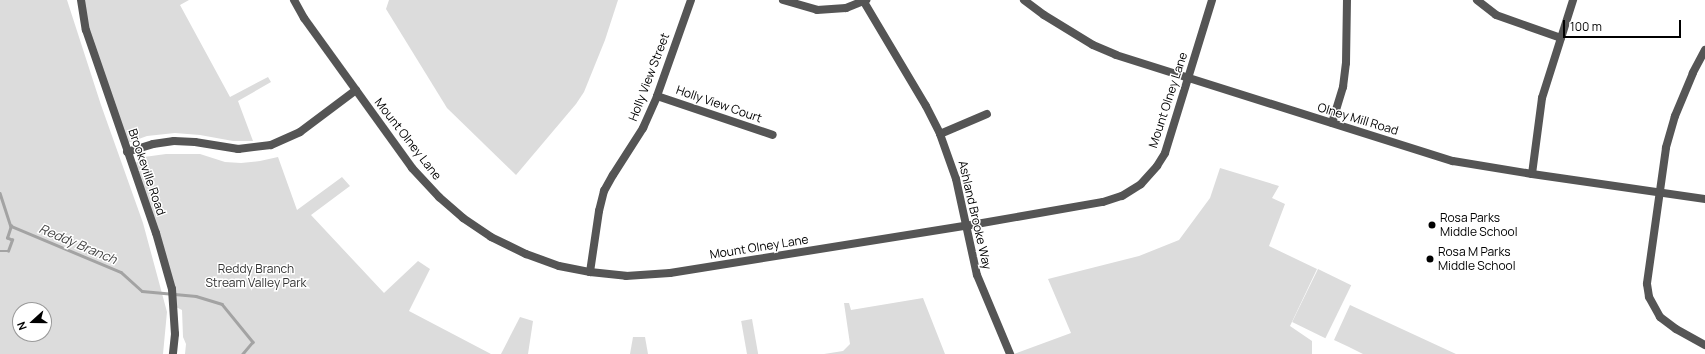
<!DOCTYPE html>
<html>
<head>
<meta charset="utf-8">
<style>
	body { margin:0 }
	#map { position:relative; width:1705px; height:354px; overflow:hidden; background:#fff; font-family:Manrope,sans-serif }
	div>[style] { position:absolute }
	.green>* { inset:0; background:#dcdcdc; transform-origin:0 0 }
	.stream>* { height:2.5px; margin:-1.25px; padding:0 1.25px; transform-origin:1.25px; border-radius:1.25px; background:#a3a3a3 }
	.minor>* { height:8px; margin:-4px; padding:0 4px; transform-origin:4px; border-radius:4px; background:#555 }
	.tertiary>* { height:8px; margin:-4px; padding:0 4px; transform-origin:4px; border-radius:4px; background:#555 }
	.dots>* { width:11px; height:11px; translate:-50% -50%; box-sizing:border-box; border:2px solid #fff; border-radius:50% }
	span { translate:-50% -50%; white-space:nowrap; text-align:center; line-height:1.15; -webkit-text-stroke:3px #fff; paint-order:stroke }
	.street-label { font-size:12px; color:#000 }
	.poi-label { font-size:12px; color:#000 }
	.left { translate:0 -50%; text-align:left }
	.park-label { font-size:12px; color:#333 }
	.water-label { font-size:13px; color:#444; font-style:italic }
	.north { position:absolute; left:12px; top:302px; width:40px; height:40px; box-sizing:border-box; background:#fff; border:1px solid #999; border-radius:50%; rotate:249deg; font-size:11px; font-weight:700; line-height:16px; text-align:center; color:#000 }
	.north::after { content:''; display:block; margin:auto; width:14px; height:18px; background:#000; clip-path:polygon(50% 0,100% 100%,50% 72%,0 100%) }
	.scale { position:absolute; left:1563px; top:20px; width:118px; height:18px; box-sizing:border-box; border:2px solid #000; border-top:0; padding-left:5px; font-size:12px; line-height:14px; white-space:nowrap; color:#000; -webkit-text-stroke:3px #fff; paint-order:stroke }
</style>
</head>
<body>
<div id="map">
	<div class="green">
		<div style="clip-path:polygon(evenodd,0 0,67px 0,101px 105px,143px 223px,167px 312px,163px 354px,0 354px,0 0,20px 310px,44px 310px,44px 334px,20px 334px,20px 310px)"></div>
		<div style="clip-path:polygon(82px 0,189px 0,180px 5px,230px 97px,268px 77px,271px 82px,238px 101px,253px 141px,233px 141px,200px 135px,175px 133px,147px 136px,125px 144px,102px 80px)"></div>
		<div style="clip-path:polygon(389px 0,618px 0,605px 40px,584px 92px,576px 104px,516px 175px,447px 108px,386px 9px)"></div>
		<div style="clip-path:polygon(166px 154px,200px 154px,225px 162px,241px 163px,260px 161px,278px 157px,297px 210px,342px 177px,350px 186px,311px 215px,384px 293px,418px 261px,430px 269px,409px 311px,491px 354px,185px 354px,186px 344px,183px 337px,182px 310px,176px 307px,132px 164px,143px 160px,144px 157px)"></div>
		<div style="clip-path:polygon(1220px 168px,1279px 186px,1272px 198px,1285px 204px,1269px 246px,1317px 269px,1290px 326px,1312px 341px,1312px 354px,1014px 354px,1071px 333px,1048px 279px,1139px 256px,1179px 240px,1210px 198px)"></div>
		<div style="left:1318px;top:269px;width:37px;height:59px;rotate:26deg"></div>
		<div style="clip-path:polygon(923px 298px,945px 354px,824px 354px,843px 351px,850px 344px,844px 303px,849px 303px,851px 310px)"></div>
		<div style="clip-path:polygon(1350px 305px,1456px 354px,1363px 354px,1349px 347px,1334px 340px)"></div>
		<div style="clip-path:polygon(520px 317px,533px 321px,528px 354px,501px 354px)"></div>
		<div style="left:752px;top:319px;width:36px;height:11px;rotate:80deg"></div>
		<div style="clip-path:polygon(633px 337px,645px 337px,648px 354px,630px 354px)"></div>
	</div>
	<div class="stream">
		<div style="left:0;top:193px;width:35px;rotate:72deg"></div>
		<div style="left:11px;top:226px;width:119px;rotate:22.7deg"></div>
		<div style="left:121px;top:272px;width:28px;rotate:42deg"></div>
		<div style="left:142px;top:291px;width:54px;rotate:5.3deg"></div>
		<div style="left:196px;top:296px;width:27px;rotate:17deg"></div>
		<div style="left:222px;top:304px;width:49px;rotate:50.8deg"></div>
		<div style="left:253px;top:342px;width:16px;rotate:130deg"></div>
		<div style="left:0;top:251px;width:8px"></div>
		<div style="left:8px;top:251px;width:12px;rotate:-70deg"></div>
		<div style="left:12px;top:240px;width:5px;rotate:-158deg"></div>
		<div style="left:7px;top:238px;width:13px;rotate:-72deg"></div>
	</div>
	<div class="minor">
		<div style="left:294px;top:0;width:21px;rotate:61deg"></div>
		<div style="left:304px;top:18px;width:185px;rotate:54.2deg"></div>
		<div style="left:412px;top:168px;width:40px;rotate:47deg"></div>
		<div style="left:439px;top:197px;width:32px;rotate:41deg"></div>
		<div style="left:463px;top:218px;width:34px;rotate:34deg"></div>
		<div style="left:491px;top:237px;width:39px;rotate:26deg"></div>
		<div style="left:526px;top:254px;width:35px;rotate:20deg"></div>
		<div style="left:559px;top:266px;width:32px;rotate:11deg"></div>
		<div style="left:590px;top:272px;width:36px;rotate:6deg"></div>
		<div style="left:626px;top:276px;width:44px;rotate:-3.9deg"></div>
		<div style="left:670px;top:273px;width:299px;rotate:-9.1deg"></div>
		<div style="left:965px;top:226px;width:140px;rotate:-9.9deg"></div>
		<div style="left:1103px;top:202px;width:20px;rotate:-18deg"></div>
		<div style="left:1122px;top:196px;width:22px;rotate:-32deg"></div>
		<div style="left:1141px;top:184px;width:24px;rotate:-48deg"></div>
		<div style="left:1157px;top:166px;width:15px;rotate:-58deg"></div>
		<div style="left:1165px;top:153px;width:160px;rotate:-72.9deg"></div>
		<div style="left:783px;top:0;width:35px;rotate:16deg"></div>
		<div style="left:817px;top:10px;width:29px;rotate:-4deg"></div>
		<div style="left:846px;top:8px;width:22px;rotate:-22deg"></div>
		<div style="left:1024px;top:0;width:25px;rotate:37deg"></div>
		<div style="left:1044px;top:15px;width:57px;rotate:31.5deg"></div>
		<div style="left:1093px;top:45px;width:25px;rotate:23deg"></div>
		<div style="left:1116px;top:55px;width:353px;rotate:17.5deg"></div>
		<div style="left:1453px;top:161px;width:80px;rotate:9.3deg"></div>
		<div style="left:1532px;top:174px;width:175px;rotate:8.2deg"></div>
		<div style="left:1477px;top:0;width:24px;rotate:38deg"></div>
		<div style="left:1496px;top:15px;width:69px;rotate:19.5deg"></div>
		<div style="left:864px;top:2px;width:121px;rotate:59.2deg"></div>
		<div style="left:926px;top:106px;width:31px;rotate:63deg"></div>
		<div style="left:940px;top:134px;width:48px;rotate:70.4deg"></div>
		<div style="left:956px;top:179px;width:98px;rotate:77.7deg"></div>
		<div style="left:977px;top:275px;width:86px;rotate:67.3deg"></div>
		<div style="left:1705px;top:50px;width:26px;rotate:118deg"></div>
		<div style="left:1693px;top:73px;width:47px;rotate:112.7deg"></div>
		<div style="left:1675px;top:116px;width:33px;rotate:106deg"></div>
		<div style="left:1666px;top:148px;width:137px;rotate:98deg"></div>
		<div style="left:1647px;top:284px;width:13px;rotate:81deg"></div>
		<div style="left:1649px;top:297px;width:23px;rotate:61deg"></div>
		<div style="left:1660px;top:317px;width:20px;rotate:37deg"></div>
		<div style="left:1676px;top:329px;width:33px;rotate:29deg"></div>
		<div style="left:657px;top:96px;width:122px;rotate:18.6deg"></div>
		<div style="left:1332px;top:123px;width:38px;rotate:-73deg"></div>
		<div style="left:1343px;top:87px;width:24px;rotate:-83deg"></div>
		<div style="left:1346px;top:63px;width:63px;rotate:-89.1deg"></div>
		<div style="left:940px;top:134px;width:51px;rotate:-23.1deg"></div>
		<div style="left:127px;top:152px;width:27px;rotate:-17deg"></div>
		<div style="left:153px;top:144px;width:21px;rotate:-8deg"></div>
		<div style="left:174px;top:141px;width:21px;rotate:3deg"></div>
		<div style="left:195px;top:142px;width:44px;rotate:9.2deg"></div>
		<div style="left:238px;top:149px;width:33px;rotate:-7deg"></div>
		<div style="left:271px;top:145px;width:32px;rotate:-24deg"></div>
		<div style="left:300px;top:132px;width:70px;rotate:-36.9deg"></div>
		<div style="left:1532px;top:174px;width:77px;rotate:-82.5deg"></div>
		<div style="left:1542px;top:98px;width:103px;rotate:-72.4deg"></div>
		<div style="left:590px;top:272px;width:62px;rotate:-81.6deg"></div>
		<div style="left:599px;top:211px;width:21px;rotate:-76deg"></div>
		<div style="left:604px;top:191px;width:18px;rotate:-61deg"></div>
		<div style="left:613px;top:175px;width:56px;rotate:-57.4deg"></div>
		<div style="left:643px;top:128px;width:35px;rotate:-66deg"></div>
		<div style="left:657px;top:96px;width:102px;rotate:-70.5deg"></div>
	</div>
	<div class="tertiary">
		<div style="left:81px;top:0;width:30px;rotate:81deg"></div>
		<div style="left:86px;top:30px;width:215px;rotate:71deg"></div>
		<div style="left:156px;top:233px;width:58px;rotate:74.1deg"></div>
		<div style="left:172px;top:289px;width:45px;rotate:86.2deg"></div>
		<div style="left:175px;top:334px;width:20px;rotate:96deg"></div>
	</div>
	<div class="dots">
		<div style="left:1432px;top:225px;background:#000"></div>
		<div style="left:1430px;top:259px;background:#000"></div>
	</div>
	<div class="street-label">
		<span style="left:649px;top:77px;rotate:-69deg">Holly View Street</span>
		<span style="left:1168px;top:100px;rotate:-72deg">Mount Olney Lane</span>
		<span style="left:719px;top:104px;rotate:19deg">Holly View Court</span>
		<span style="left:1358px;top:119px;rotate:17deg">Olney Mill Road</span>
		<span style="left:408px;top:139px;rotate:52deg">Mount Olney Lane</span>
		<span style="left:147px;top:172px;rotate:71deg">Brookeville Road</span>
		<span style="left:975px;top:215px;rotate:77deg">Ashland Brooke Way</span>
		<span style="left:759px;top:247px;rotate:-9deg">Mount Olney Lane</span>
	</div>
	<div class="poi-label">
		<span class="left" style="left:1440px;top:225px">Rosa Parks<br>Middle School</span>
		<span class="left" style="left:1438px;top:259px">Rosa M Parks<br>Middle School</span>
	</div>
	<div class="park-label">
		<span style="left:256px;top:276px">Reddy Branch<br>Stream Valley Park</span>
	</div>
	<div class="water-label">
		<span style="left:78px;top:244px;rotate:23deg">Reddy Branch</span>
	</div>
	<div class="north">N</div>
	<div class="scale">100 m</div>
</div>
</body>
</html>
